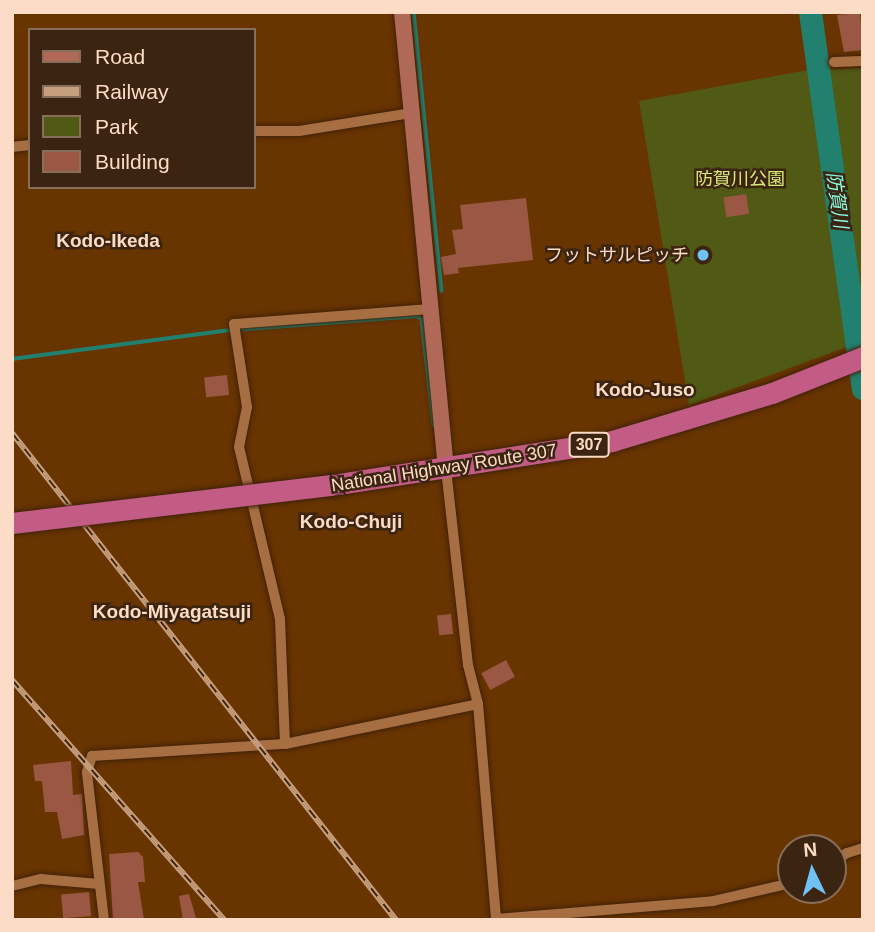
<!DOCTYPE html>
<html>
<head>
<meta charset="utf-8">
<style>
	body { margin:0 }
	#map { position:relative; width:875px; height:932px; overflow:hidden; background:#683400; font-family:Arial,"Noto Sans JP",sans-serif }
	div>[style] { position:absolute }
	.green>* { inset:0; background:#505a14 }
	.stream>* { height:3.5px; margin:-1.75px; padding:0 1.75px; transform-origin:1.75px; border-radius:1.75px; background:#22806f }
	.river>* { height:23px; margin:-11.5px; padding:0 11.5px; transform-origin:11.5px; border-radius:11.5px; background:#22806f }
	.building>* { inset:0; background:#9a5844; transform-origin:0 0 }
	.roads { filter:drop-shadow(0 0 2px #3f220a) drop-shadow(0 0 2px #3f220a) }
	.street>* { height:10px; margin:-5px; padding:0 5px; transform-origin:5px; border-radius:5px; background:#a76e42 }
	.secondary>* { height:16px; margin:-8px; padding:0 8px; transform-origin:8px; border-radius:8px; background:#af6956 }
	.highway>* { height:21px; margin:-10.5px; padding:0 10.5px; transform-origin:10.5px; border-radius:10.5px; background:#c25c84 }
	.rail>* { height:6px; margin-top:-3px; transform-origin:0; background:repeating-linear-gradient(90deg,#3b2411 0 10px,#c69f7e 0 20px); box-sizing:border-box; border-block:2px solid #c69f7e }
	.bridges { filter:drop-shadow(0 0 2px #3f220a) drop-shadow(0 0 2px #3f220a) }
	.highway-bridge>* { height:21px; margin:-10.5px; padding:0 10.5px; transform-origin:10.5px; border-radius:10.5px; background:#c25c84 }
	.dots>* { width:19px; height:19px; translate:-50% -50%; box-sizing:border-box; border:4px solid #3b2411; border-radius:50% }
	span { translate:-50% -50%; white-space:nowrap; text-align:center; line-height:1.15; -webkit-text-stroke:5px #3b2411; paint-order:stroke }
	.shield-label span { padding:2px 5px; background:#3b2411; border:2px solid; border-radius:5px; -webkit-text-stroke-width:0 }
	.shield-label { font-size:16px; color:#fcdcc6; font-weight:700 }
	.park-label { font-size:18px; color:#d7eb78 }
	.poi-label { font-size:18px; color:#fcdcc6 }
	.right { translate:-100% -50%; text-align:right }
	.street-label { font-size:18px; color:#fcdcc6 }
	.water-label { font-size:19px; color:#86fce2; font-style:italic }
	.neighbourhood-label { font-size:19px; color:#fcdcc6; font-weight:700 }
	.frame { position:absolute; inset:0; border:14px solid #fcdcc6; pointer-events:none }
	.legend { position:absolute; left:28px; top:28px; width:228px; height:161px; box-sizing:border-box; background:#3b2411; border:2px solid #886e59; margin:0; padding:9px 12px; list-style:none; font-size:21px; color:#fcdcc6 }
	.legend li { display:flex; align-items:center; gap:14px; height:35px }
	.legend b { width:35px; border:2px solid #886e59 }
	.north { position:absolute; left:777px; top:834px; width:70px; height:70px; box-sizing:border-box; background:#3b2411; border:2px solid #886e59; border-radius:50%; rotate:355deg; font-size:19px; font-weight:700; line-height:28px; text-align:center; color:#fcdcc6 }
	.north::after { content:''; display:block; margin:auto; width:24px; height:32px; background:#70c2f4; clip-path:polygon(50% 0,100% 100%,50% 72%,0 100%) }
</style>
</head>
<body>
<div id="map">
	<div class="green">
		<div style="clip-path:polygon(863px 68px,863px 341px,862px 341px,824px 70px)"></div>
		<div style="clip-path:polygon(813px 69px,852px 345px,689px 405px,639px 101px)"></div>
	</div>
	<div class="stream">
		<div style="left:414px;top:12px;width:280px;rotate:84.3deg"></div>
		<div style="left:12px;top:359px;width:212px;rotate:-7.6deg"></div>
		<div style="left:222px;top:331px;width:196px;rotate:-4.4deg"></div>
		<div style="left:417px;top:316px;width:6px;rotate:31deg"></div>
		<div style="left:422px;top:319px;width:107px;rotate:83.5deg"></div>
	</div>
	<div class="river">
		<div style="left:810px;top:12px;width:380px;rotate:82deg"></div>
	</div>
	<div class="building">
		<div style="clip-path:polygon(860px 13px,863px 50px,844px 52px,837px 15px)"></div>
		<div style="left:746px;top:194px;width:20px;height:23px;rotate:81deg"></div>
		<div style="clip-path:polygon(526px 198px,533px 260px,458px 268px,459px 273px,444px 275px,441px 257px,456px 254px,452px 230px,463px 229px,460px 205px)"></div>
		<div style="left:227px;top:375px;width:20px;height:23px;rotate:84deg"></div>
		<div style="left:451px;top:614px;width:20px;height:14px;rotate:84deg"></div>
		<div style="left:506px;top:660px;width:19px;height:28px;rotate:62deg"></div>
		<div style="clip-path:polygon(71px 761px,73px 795px,82px 794px,84px 835px,62px 839px,57px 812px,45px 812px,42px 781px,35px 781px,33px 765px)"></div>
		<div style="clip-path:polygon(138px 852px,143px 857px,145px 882px,138px 882px,144px 920px,113px 920px,109px 854px)"></div>
		<div style="left:89px;top:892px;width:24px;height:28px;rotate:85deg"></div>
		<div style="clip-path:polygon(189px 894px,196px 918px,183px 920px,179px 896px)"></div>
	</div>
	<div class="roads">
		<div class="street">
			<div style="left:834px;top:62px;width:29px;rotate:-2deg"></div>
			<div style="left:254px;top:131px;width:45px"></div>
			<div style="left:299px;top:131px;width:113px;rotate:-9.1deg"></div>
			<div style="left:12px;top:147px;width:18px;rotate:-6deg"></div>
			<div style="left:446px;top:469px;width:197px;rotate:83.6deg"></div>
			<div style="left:468px;top:665px;width:40px;rotate:75.6deg"></div>
			<div style="left:478px;top:704px;width:217px;rotate:85.2deg"></div>
			<div style="left:285px;top:744px;width:125px;rotate:-92.3deg"></div>
			<div style="left:280px;top:619px;width:177px;rotate:-103.4deg"></div>
			<div style="left:239px;top:447px;width:41px;rotate:-78.7deg"></div>
			<div style="left:247px;top:407px;width:84px;rotate:-98.9deg"></div>
			<div style="left:234px;top:324px;width:198px;rotate:-4.4deg"></div>
			<div style="left:833px;top:863px;width:17px;rotate:-36deg"></div>
			<div style="left:847px;top:853px;width:17px;rotate:-17deg"></div>
			<div style="left:12px;top:886px;width:30px;rotate:-14deg"></div>
			<div style="left:41px;top:879px;width:58px;rotate:4.9deg"></div>
			<div style="left:496px;top:919px;width:218px;rotate:-4.7deg"></div>
			<div style="left:713px;top:901px;width:80px;rotate:-13deg"></div>
			<div style="left:104px;top:920px;width:149px;rotate:-96.6deg"></div>
			<div style="left:87px;top:772px;width:17px;rotate:-73deg"></div>
			<div style="left:92px;top:756px;width:193px;rotate:-3.6deg"></div>
			<div style="left:285px;top:744px;width:197px;rotate:-11.7deg"></div>
		</div>
		<div class="secondary">
			<div style="left:402px;top:12px;width:459px;rotate:84.5deg"></div>
		</div>
		<div class="highway">
			<div style="left:332px;top:485px;width:283px;rotate:-8.9deg"></div>
			<div style="left:612px;top:441px;width:167px;rotate:-16.7deg"></div>
			<div style="left:772px;top:393px;width:98px;rotate:-21.6deg"></div>
		</div>
	</div>
	<div class="rail">
		<div style="left:12px;top:433px;width:620px;rotate:51.74deg"></div>
		<div style="left:12px;top:680px;width:320px;rotate:48.5deg"></div>
	</div>
	<div class="bridges">
		<div class="highway-bridge">
			<div style="left:12px;top:523px;width:322px;rotate:-6.8deg"></div>
		</div>
	</div>
	<div class="dots">
		<div style="left:703px;top:255px;background:#70c2f4"></div>
	</div>
	<div class="shield-label">
		<span style="left:589px;top:445px">307</span>
	</div>
	<div class="park-label">
		<span style="left:740px;top:179px">防賀川公園</span>
	</div>
	<div class="poi-label">
		<span class="right" style="left:689px;top:255px">フットサルピッチ</span>
	</div>
	<div class="street-label">
		<span style="left:444px;top:468px;rotate:-9deg">National Highway Route 307</span>
	</div>
	<div class="water-label">
		<span style="left:837px;top:200px;rotate:82deg">防賀川</span>
	</div>
	<div class="neighbourhood-label">
		<span style="left:108px;top:241px">Kodo-Ikeda</span>
		<span style="left:645px;top:390px">Kodo-Juso</span>
		<span style="left:351px;top:522px">Kodo-Chuji</span>
		<span style="left:172px;top:612px">Kodo-Miyagatsuji</span>
	</div>
	<div class="frame"></div>
	<ul class="legend">
	<li><b style="height:9px;background:#af6956"></b>Road</li>
	<li><b style="height:9px;background:#c69f7e"></b>Railway</li>
	<li><b style="height:19px;background:#505a14"></b>Park</li>
	<li><b style="height:19px;background:#9a5844"></b>Building</li>
	</ul>
	<div class="north">N</div>
</div>
</body>
</html>
